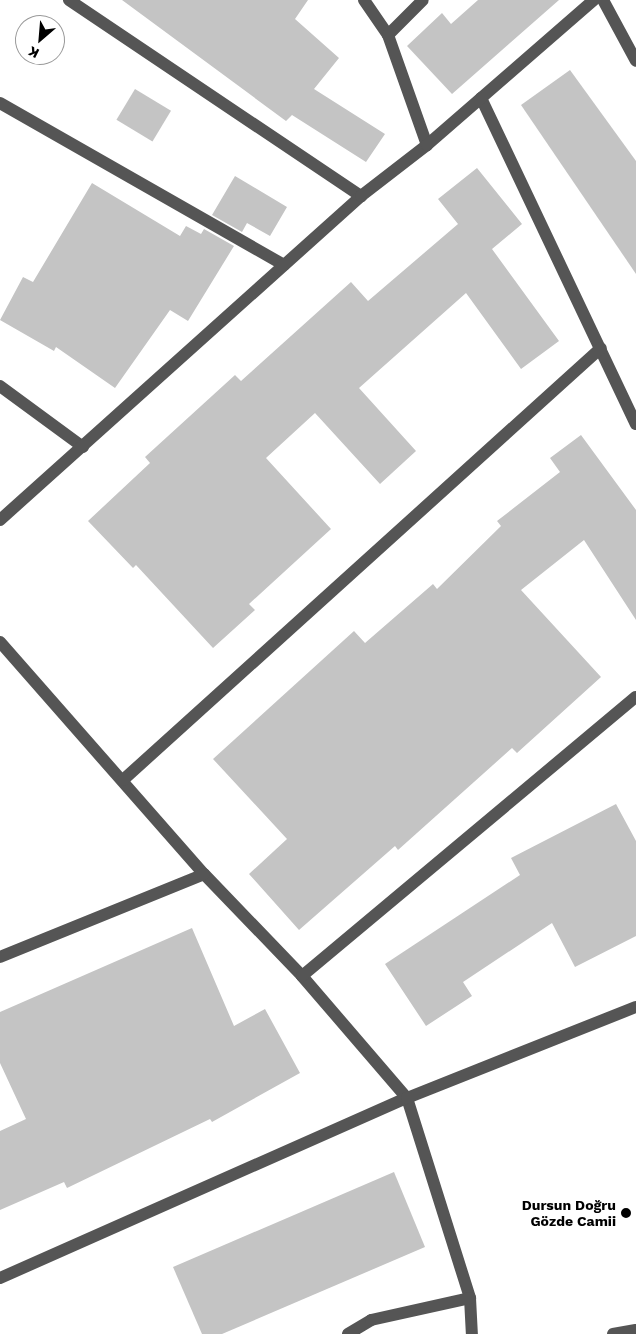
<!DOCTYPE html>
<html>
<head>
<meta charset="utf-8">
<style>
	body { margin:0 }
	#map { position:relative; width:636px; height:1334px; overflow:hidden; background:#fff; font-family:"Work Sans",sans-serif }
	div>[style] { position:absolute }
	.building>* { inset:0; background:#c4c4c4; transform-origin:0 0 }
	.minor>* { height:12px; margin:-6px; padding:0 6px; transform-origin:6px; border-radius:6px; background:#555 }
	.dots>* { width:14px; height:14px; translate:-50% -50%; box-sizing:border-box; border:2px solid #fff; border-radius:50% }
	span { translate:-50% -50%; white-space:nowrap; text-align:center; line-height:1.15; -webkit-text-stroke:5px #fff; paint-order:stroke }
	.poi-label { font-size:14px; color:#000; font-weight:700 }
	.right { translate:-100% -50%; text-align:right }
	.north { position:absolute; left:15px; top:15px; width:50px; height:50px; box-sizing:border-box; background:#fff; border:1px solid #999; border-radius:50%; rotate:207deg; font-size:14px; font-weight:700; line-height:20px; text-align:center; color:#000 }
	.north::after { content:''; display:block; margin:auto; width:18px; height:22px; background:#000; clip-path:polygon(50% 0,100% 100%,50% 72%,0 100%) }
</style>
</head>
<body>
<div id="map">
	<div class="building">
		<div style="clip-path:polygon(122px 0,308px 0,295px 19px,339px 58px,314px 89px,385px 134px,366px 162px,292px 115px,286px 121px)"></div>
		<div style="clip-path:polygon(478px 0,559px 0,452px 94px,407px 46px,442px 13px,451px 24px)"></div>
		<div style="clip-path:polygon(570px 70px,636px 161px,636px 274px,521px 105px)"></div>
		<div style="left:135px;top:89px;width:42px;height:36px;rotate:31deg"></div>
		<div style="clip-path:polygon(477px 168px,522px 224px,492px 249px,559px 341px,521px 369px,466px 293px,359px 388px,416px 451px,380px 484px,315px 413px,266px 458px,331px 529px,249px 604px,255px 610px,213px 648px,136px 565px,133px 568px,88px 521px,150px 463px,145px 457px,235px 375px,241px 381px,351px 282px,368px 301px,458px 224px,438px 199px)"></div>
		<div style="clip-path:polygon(235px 176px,287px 207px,270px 236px,247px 223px,242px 232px,212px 215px)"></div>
		<div style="clip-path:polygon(92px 183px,180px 236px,186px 226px,201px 234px,204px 229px,234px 246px,188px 321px,170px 310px,115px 388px,56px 347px,54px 351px,0 320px,23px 277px,33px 282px)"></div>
		<div style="clip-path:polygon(581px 435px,636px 510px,636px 620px,584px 540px,521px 590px,601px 677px,517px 753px,512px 748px,398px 850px,395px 846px,299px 930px,249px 874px,287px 839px,213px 759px,354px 631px,365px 643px,433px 584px,437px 589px,501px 526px,497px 521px,560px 472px,550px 458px)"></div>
		<div style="clip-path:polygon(616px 804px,636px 841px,636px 936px,575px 967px,552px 923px,463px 982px,472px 996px,426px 1026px,385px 964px,520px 875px,511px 858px)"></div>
		<div style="clip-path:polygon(192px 928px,234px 1026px,265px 1009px,300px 1073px,212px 1122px,210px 1119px,67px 1188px,64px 1182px,0 1210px,0 1131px,26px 1119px,0 1063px,0 1012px)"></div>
		<div style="clip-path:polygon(394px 1172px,425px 1247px,222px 1334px,202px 1334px,173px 1267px)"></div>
	</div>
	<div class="minor">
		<div style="left:69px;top:0;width:352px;rotate:33.9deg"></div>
		<div style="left:364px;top:0;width:42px;rotate:55.6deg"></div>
		<div style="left:388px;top:35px;width:117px;rotate:70.5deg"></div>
		<div style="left:603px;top:0;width:69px;rotate:61.6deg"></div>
		<div style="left:388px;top:35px;width:49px;rotate:-45deg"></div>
		<div style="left:481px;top:98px;width:361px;rotate:64.6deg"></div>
		<div style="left:0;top:103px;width:327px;rotate:29.7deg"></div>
		<div style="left:0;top:386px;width:103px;rotate:36.3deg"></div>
		<div style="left:0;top:520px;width:485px;rotate:-41.9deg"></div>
		<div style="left:361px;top:196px;width:83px;rotate:-37.7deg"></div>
		<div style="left:427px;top:145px;width:221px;rotate:-41deg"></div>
		<div style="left:0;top:642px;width:309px;rotate:48.7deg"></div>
		<div style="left:204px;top:874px;width:141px;rotate:46.1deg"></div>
		<div style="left:302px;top:976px;width:161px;rotate:49.3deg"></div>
		<div style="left:407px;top:1098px;width:210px;rotate:72.5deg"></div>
		<div style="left:470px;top:1298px;width:36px;rotate:87deg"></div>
		<div style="left:123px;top:780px;width:644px;rotate:-42.11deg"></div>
		<div style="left:0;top:957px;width:220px;rotate:-22.1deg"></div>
		<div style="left:302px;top:976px;width:435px;rotate:-39.9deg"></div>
		<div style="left:0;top:1278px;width:445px;rotate:-23.9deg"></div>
		<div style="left:407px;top:1098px;width:246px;rotate:-21.7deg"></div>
		<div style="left:348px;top:1334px;width:27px;rotate:-31deg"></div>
		<div style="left:371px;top:1320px;width:101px;rotate:-12.5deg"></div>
		<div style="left:613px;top:1334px;width:23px;rotate:-10deg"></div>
	</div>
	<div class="dots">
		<div style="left:626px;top:1213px;background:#000"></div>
	</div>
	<div class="poi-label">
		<span class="right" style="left:616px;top:1213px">Dursun Doğru<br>Gözde Camii</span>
	</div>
	<div class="north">K</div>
</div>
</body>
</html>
